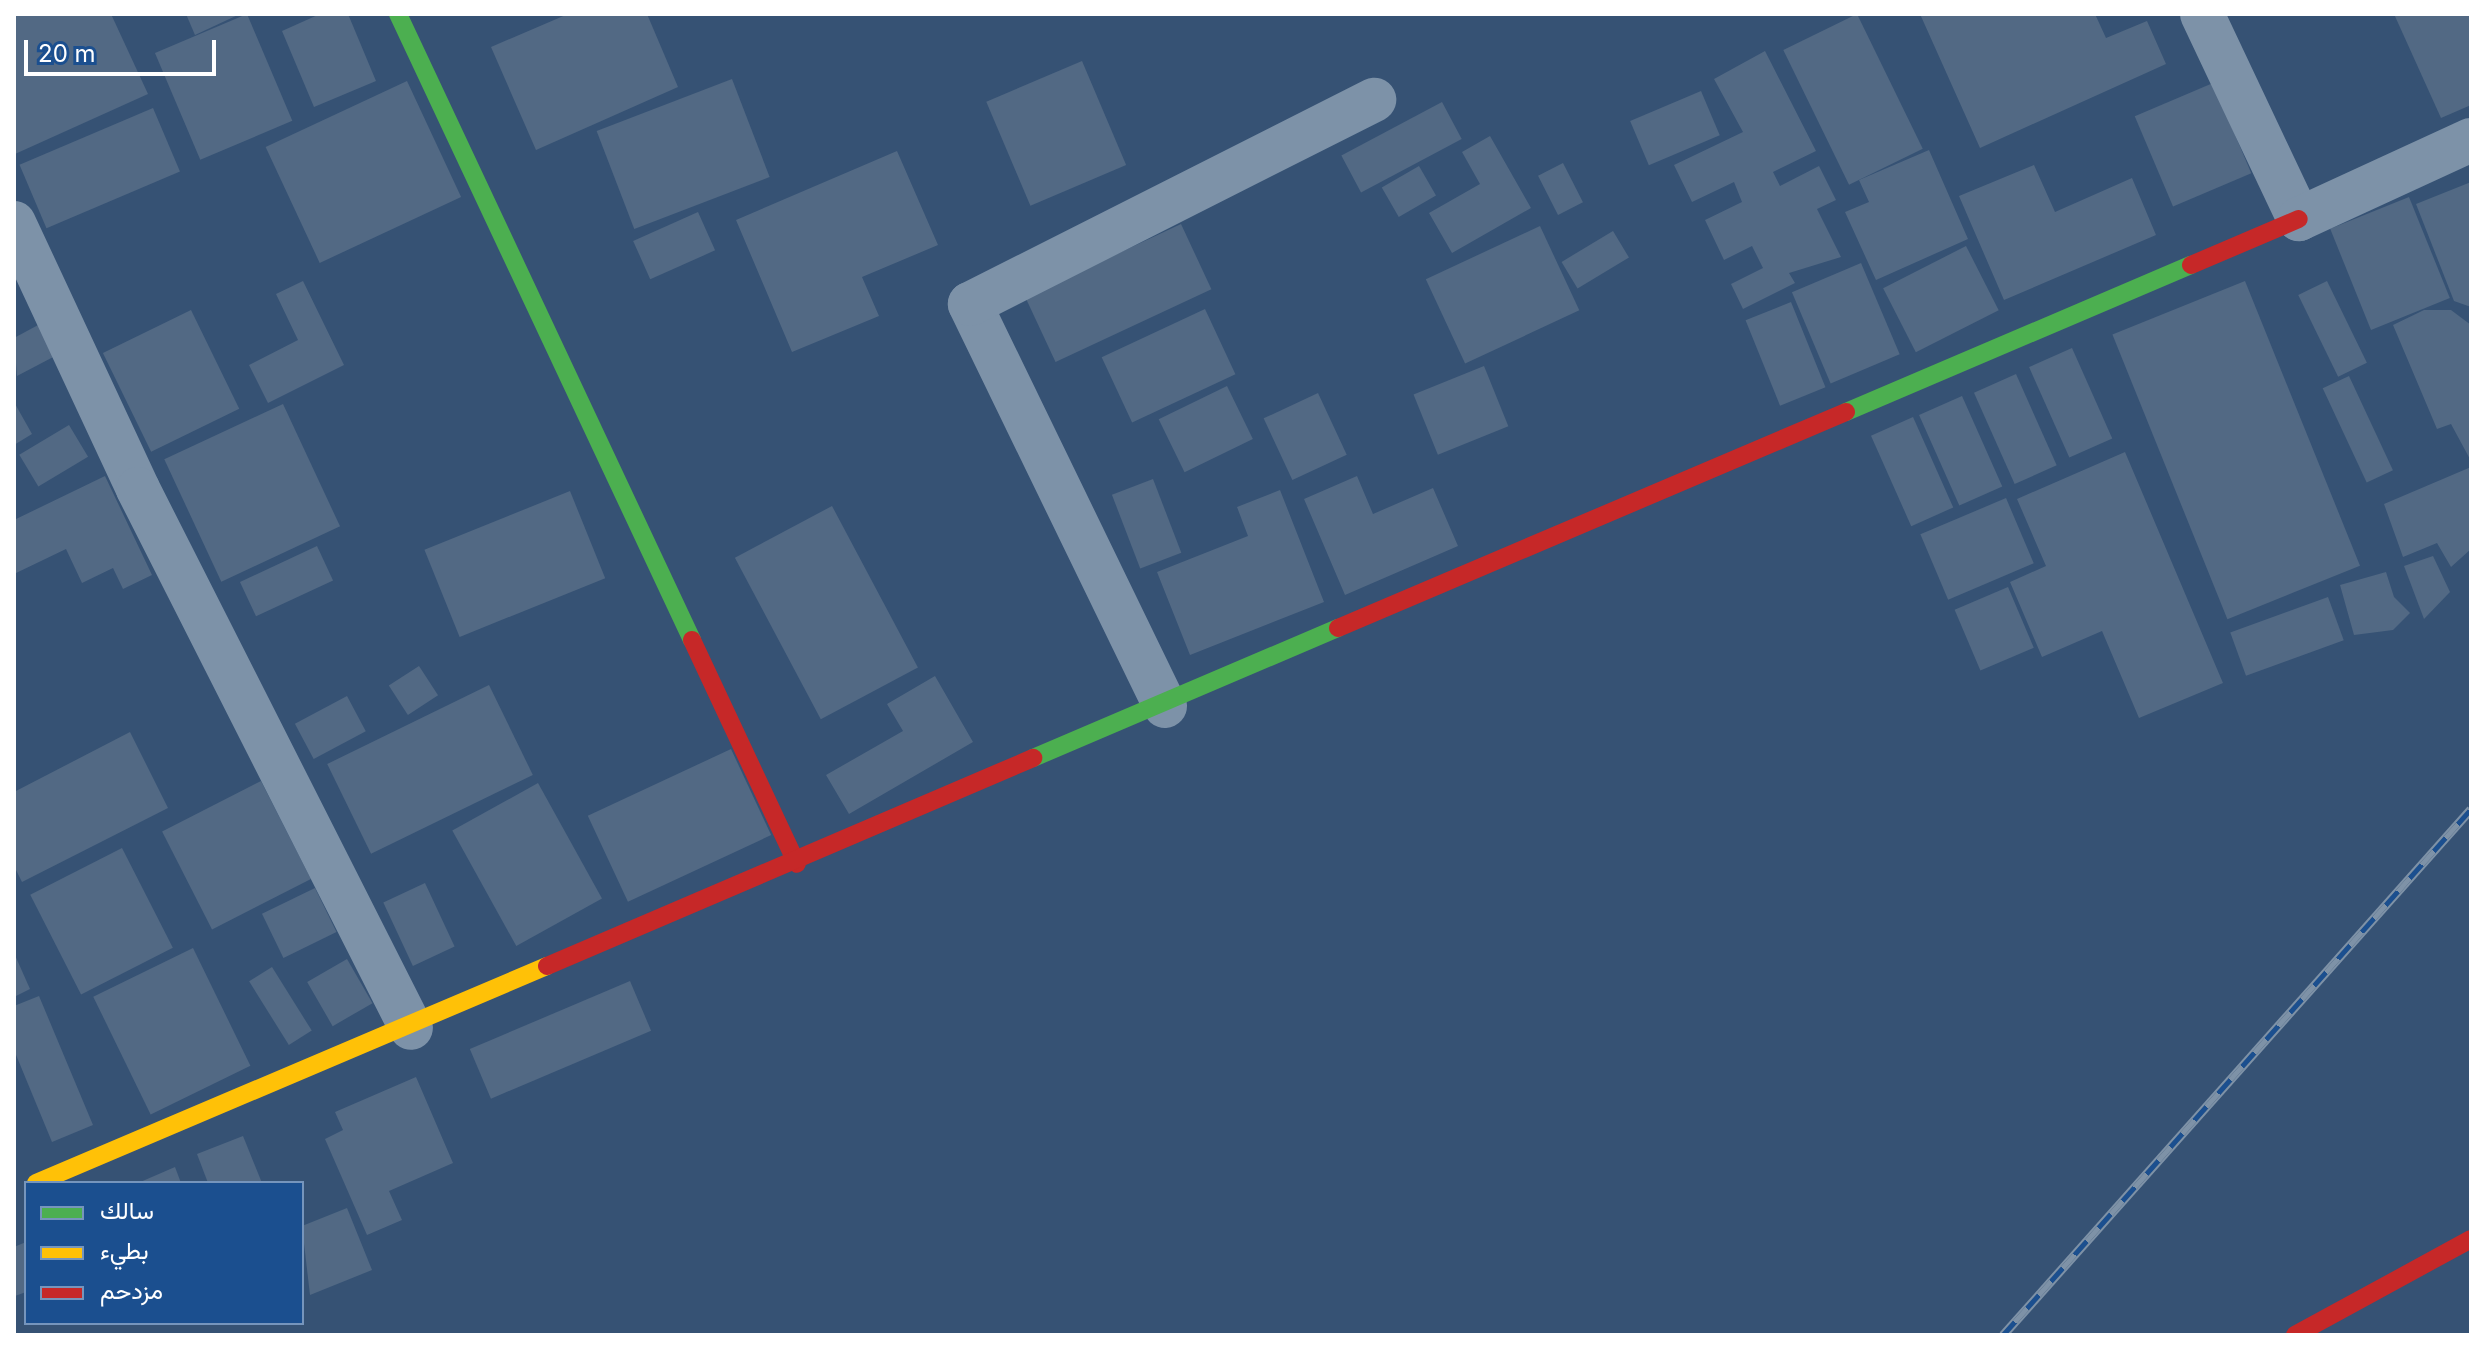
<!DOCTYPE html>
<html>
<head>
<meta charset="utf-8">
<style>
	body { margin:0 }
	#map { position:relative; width:2485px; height:1349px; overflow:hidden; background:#365274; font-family:Inter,Vazirmatn,sans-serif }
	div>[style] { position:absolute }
	.building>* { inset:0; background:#526984; transform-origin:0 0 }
	.street>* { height:44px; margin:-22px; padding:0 22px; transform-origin:22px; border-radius:22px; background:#7d92a8 }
	.fast>* { height:18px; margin:-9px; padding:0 9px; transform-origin:9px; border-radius:9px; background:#4caf50 }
	.slow>* { height:18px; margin:-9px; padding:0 9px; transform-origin:9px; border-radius:9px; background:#ffc107 }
	.jam>* { height:18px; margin:-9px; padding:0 9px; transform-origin:9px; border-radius:9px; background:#c62828 }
	.rail>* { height:9px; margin-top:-4.5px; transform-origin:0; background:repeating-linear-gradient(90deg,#1b4f8f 0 18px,#7e92a7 0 36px); box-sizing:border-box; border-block:2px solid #7e92a7 }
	span { translate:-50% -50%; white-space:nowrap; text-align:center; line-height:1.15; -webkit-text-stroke:6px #1b4f8f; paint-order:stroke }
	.frame { position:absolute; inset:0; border:16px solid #fff; pointer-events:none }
	.legend { position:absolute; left:24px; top:1181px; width:280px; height:144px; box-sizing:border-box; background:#1b4f8f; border:2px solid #7695bc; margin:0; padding:10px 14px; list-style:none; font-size:24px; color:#fff }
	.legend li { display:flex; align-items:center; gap:16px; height:40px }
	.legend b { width:40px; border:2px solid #7695bc }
	.scale { position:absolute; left:24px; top:40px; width:192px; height:36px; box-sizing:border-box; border:4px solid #fff; border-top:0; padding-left:10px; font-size:24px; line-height:28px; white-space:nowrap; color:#fff; -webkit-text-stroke:6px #1b4f8f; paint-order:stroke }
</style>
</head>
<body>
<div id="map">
	<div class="building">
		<div style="clip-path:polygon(14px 14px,111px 14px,148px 94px,15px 154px)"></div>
		<div style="clip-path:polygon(186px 14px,240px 14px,195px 35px)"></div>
		<div style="left:247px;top:14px;width:116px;height:100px;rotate:67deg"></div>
		<div style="clip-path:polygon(320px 14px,348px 14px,376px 81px,314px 107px,282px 31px)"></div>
		<div style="clip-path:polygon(568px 14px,647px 14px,678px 87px,536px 150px,491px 47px)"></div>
		<div style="left:1857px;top:14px;width:150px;height:82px;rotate:64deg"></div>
		<div style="clip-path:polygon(1920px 14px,2095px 14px,2106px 38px,2147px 21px,2166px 64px,1980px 148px)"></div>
		<div style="clip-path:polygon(2394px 14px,2471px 14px,2471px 105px,2441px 118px)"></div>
		<div style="clip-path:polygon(1765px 51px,1816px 151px,1773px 172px,1780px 186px,1819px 166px,1836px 200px,1817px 209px,1841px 257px,1789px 273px,1795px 283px,1743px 309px,1731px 284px,1763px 268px,1752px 246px,1724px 260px,1705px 220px,1742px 202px,1734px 182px,1692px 202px,1674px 165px,1743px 132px,1714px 79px)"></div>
		<div style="left:1082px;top:61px;width:113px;height:104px;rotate:67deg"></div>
		<div style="left:732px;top:79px;width:105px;height:145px;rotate:69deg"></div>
		<div style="left:407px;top:81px;width:128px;height:156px;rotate:65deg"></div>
		<div style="left:2213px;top:83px;width:98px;height:85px;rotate:67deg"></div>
		<div style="left:1701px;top:91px;width:48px;height:77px;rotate:67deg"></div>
		<div style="left:1442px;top:102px;width:42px;height:114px;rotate:62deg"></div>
		<div style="left:153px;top:108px;width:69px;height:145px;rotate:67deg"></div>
		<div style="clip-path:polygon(1490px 136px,1531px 208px,1452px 253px,1429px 213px,1480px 184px,1462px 152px)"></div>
		<div style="clip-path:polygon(1929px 150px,1968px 239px,1876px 280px,1845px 212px,1869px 202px,1859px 180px)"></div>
		<div style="clip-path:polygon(897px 151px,938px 245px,862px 277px,879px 316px,792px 352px,736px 220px)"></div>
		<div style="left:1563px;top:163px;width:44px;height:28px;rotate:63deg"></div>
		<div style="clip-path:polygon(2034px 165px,2055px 212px,2132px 178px,2156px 235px,2004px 300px,1959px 196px)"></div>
		<div style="left:1419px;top:166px;width:34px;height:43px;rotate:60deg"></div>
		<div style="clip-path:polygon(2471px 182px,2471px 307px,2454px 301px,2416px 204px)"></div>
		<div style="left:2409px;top:197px;width:109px;height:85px;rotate:68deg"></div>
		<div style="left:698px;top:212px;width:42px;height:71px;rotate:66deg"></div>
		<div style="left:1181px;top:224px;width:72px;height:172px;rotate:65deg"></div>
		<div style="left:1540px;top:226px;width:93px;height:126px;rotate:65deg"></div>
		<div style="left:1613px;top:231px;width:31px;height:60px;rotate:59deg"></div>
		<div style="left:1966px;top:246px;width:72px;height:93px;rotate:63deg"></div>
		<div style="left:1861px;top:263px;width:99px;height:75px;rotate:67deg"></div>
		<div style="clip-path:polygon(303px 281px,344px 365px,268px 403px,249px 365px,298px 340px,276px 294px)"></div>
		<div style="left:2245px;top:281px;width:307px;height:143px;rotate:68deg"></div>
		<div style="left:2327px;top:281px;width:91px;height:32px;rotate:64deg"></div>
		<div style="left:1791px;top:302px;width:92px;height:49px;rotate:68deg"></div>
		<div style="left:1205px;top:309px;width:72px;height:114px;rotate:65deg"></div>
		<div style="left:191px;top:310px;width:110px;height:98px;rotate:64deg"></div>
		<div style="clip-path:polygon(2424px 310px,2451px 310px,2471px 325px,2471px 461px,2451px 424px,2437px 429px,2393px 325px)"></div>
		<div style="clip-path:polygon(40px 324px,57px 355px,17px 376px,14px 338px)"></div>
		<div style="left:2072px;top:348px;width:99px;height:47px;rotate:66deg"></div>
		<div style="left:1484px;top:366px;width:65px;height:76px;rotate:68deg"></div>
		<div style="left:2016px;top:374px;width:100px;height:46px;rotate:66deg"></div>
		<div style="left:2349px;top:376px;width:104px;height:29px;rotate:65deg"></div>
		<div style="left:1227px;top:386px;width:59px;height:76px;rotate:64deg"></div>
		<div style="left:1318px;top:393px;width:68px;height:60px;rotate:65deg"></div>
		<div style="left:1962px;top:396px;width:99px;height:47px;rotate:66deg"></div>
		<div style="clip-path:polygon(14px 402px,32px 434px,14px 445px)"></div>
		<div style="left:283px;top:404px;width:135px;height:131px;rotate:65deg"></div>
		<div style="left:1913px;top:417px;width:99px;height:46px;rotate:66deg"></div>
		<div style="left:69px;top:425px;width:37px;height:58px;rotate:59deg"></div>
		<div style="clip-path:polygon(2125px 452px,2223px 683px,2139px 718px,2102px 631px,2042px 657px,2010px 582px,2046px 566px,2017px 499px)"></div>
		<div style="clip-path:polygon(2471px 467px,2471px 549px,2451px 567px,2437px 543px,2403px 557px,2384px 504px)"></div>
		<div style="clip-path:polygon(105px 476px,152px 575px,123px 589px,113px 568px,82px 583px,66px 549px,14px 574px,14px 520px)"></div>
		<div style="clip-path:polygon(1357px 476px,1373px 514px,1433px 488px,1458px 546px,1345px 595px,1304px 499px)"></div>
		<div style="left:1153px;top:479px;width:79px;height:44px;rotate:69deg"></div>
		<div style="clip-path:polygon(1280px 490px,1324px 602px,1190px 655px,1157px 572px,1248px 536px,1237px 507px)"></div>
		<div style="left:570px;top:491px;width:94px;height:157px;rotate:68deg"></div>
		<div style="left:2006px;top:498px;width:71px;height:93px;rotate:67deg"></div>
		<div style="left:832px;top:506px;width:183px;height:110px;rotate:62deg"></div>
		<div style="left:317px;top:546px;width:38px;height:85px;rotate:65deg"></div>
		<div style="clip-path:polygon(2433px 556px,2450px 592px,2424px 619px,2404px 566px)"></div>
		<div style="clip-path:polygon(2386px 572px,2394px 597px,2410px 613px,2393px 630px,2354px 635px,2340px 585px)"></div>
		<div style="left:2008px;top:587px;width:66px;height:58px;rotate:67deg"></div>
		<div style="left:2328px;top:597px;width:46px;height:104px;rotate:70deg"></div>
		<div style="left:419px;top:666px;width:35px;height:36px;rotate:57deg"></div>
		<div style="clip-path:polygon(935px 676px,973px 742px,849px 814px,826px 775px,903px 731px,887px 704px)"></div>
		<div style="left:489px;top:685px;width:100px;height:180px;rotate:64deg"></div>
		<div style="left:347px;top:696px;width:40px;height:59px;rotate:62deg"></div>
		<div style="clip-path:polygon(130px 732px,168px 808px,22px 882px,14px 866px,14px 792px)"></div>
		<div style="left:731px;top:749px;width:95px;height:158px;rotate:65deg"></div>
		<div style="left:261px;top:781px;width:110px;height:111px;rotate:63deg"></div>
		<div style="left:538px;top:783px;width:132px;height:98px;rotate:61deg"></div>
		<div style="left:122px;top:848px;width:112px;height:103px;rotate:63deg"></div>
		<div style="left:425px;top:883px;width:70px;height:46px;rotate:65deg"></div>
		<div style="left:315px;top:888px;width:49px;height:59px;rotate:64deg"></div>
		<div style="left:193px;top:948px;width:131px;height:111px;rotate:64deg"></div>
		<div style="clip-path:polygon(14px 953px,30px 989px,14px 997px)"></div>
		<div style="left:347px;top:959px;width:51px;height:46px;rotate:60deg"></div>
		<div style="left:272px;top:967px;width:75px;height:27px;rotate:58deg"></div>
		<div style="left:630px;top:981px;width:54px;height:174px;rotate:67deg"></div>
		<div style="clip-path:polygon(39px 996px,93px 1125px,52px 1142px,14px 1050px,14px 1006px)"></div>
		<div style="clip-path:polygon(416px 1077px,453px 1163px,389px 1191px,402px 1220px,367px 1235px,325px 1139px,343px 1130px,335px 1112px)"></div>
		<div style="clip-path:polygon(243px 1136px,262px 1183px,208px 1183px,197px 1154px)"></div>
		<div style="clip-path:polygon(175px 1167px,181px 1183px,138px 1183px)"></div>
		<div style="clip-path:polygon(347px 1208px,372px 1270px,310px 1295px,302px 1226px)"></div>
		<div style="clip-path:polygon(26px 1242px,26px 1292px,15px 1296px,14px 1247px)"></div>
	</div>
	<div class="street">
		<div style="left:2202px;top:14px;width:227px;rotate:64.7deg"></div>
		<div style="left:2299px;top:219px;width:189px;rotate:-24.7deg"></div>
		<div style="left:14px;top:223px;width:293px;rotate:65deg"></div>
		<div style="left:138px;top:489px;width:604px;rotate:63.14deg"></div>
		<div style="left:1165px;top:706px;width:447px;rotate:-115.9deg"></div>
		<div style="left:970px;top:304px;width:453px;rotate:-26.8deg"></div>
	</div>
	<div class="fast">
		<div style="left:398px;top:14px;width:692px;rotate:64.84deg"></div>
		<div style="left:1846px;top:412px;width:375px;rotate:-23.1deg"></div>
		<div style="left:1033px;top:758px;width:332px;rotate:-23.1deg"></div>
	</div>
	<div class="slow">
		<div style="left:36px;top:1183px;width:555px;rotate:-23.01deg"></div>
	</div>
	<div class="jam">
		<div style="left:2191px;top:265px;width:117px;rotate:-23.1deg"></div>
		<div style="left:1338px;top:628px;width:552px;rotate:-23.04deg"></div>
		<div style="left:692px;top:640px;width:247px;rotate:64.9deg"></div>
		<div style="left:547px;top:966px;width:529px;rotate:-23.17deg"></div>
		<div style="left:2295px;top:1335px;width:200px;rotate:-28.6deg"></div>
	</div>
	<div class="rail">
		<div style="left:2003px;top:1335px;width:704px;rotate:-48.34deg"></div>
	</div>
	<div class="frame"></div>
	<ul class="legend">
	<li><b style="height:10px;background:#4caf50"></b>سالك</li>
	<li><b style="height:10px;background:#ffc107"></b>بطيء</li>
	<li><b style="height:10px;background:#c62828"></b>مزدحم</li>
	</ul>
	<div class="scale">20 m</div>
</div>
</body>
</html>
